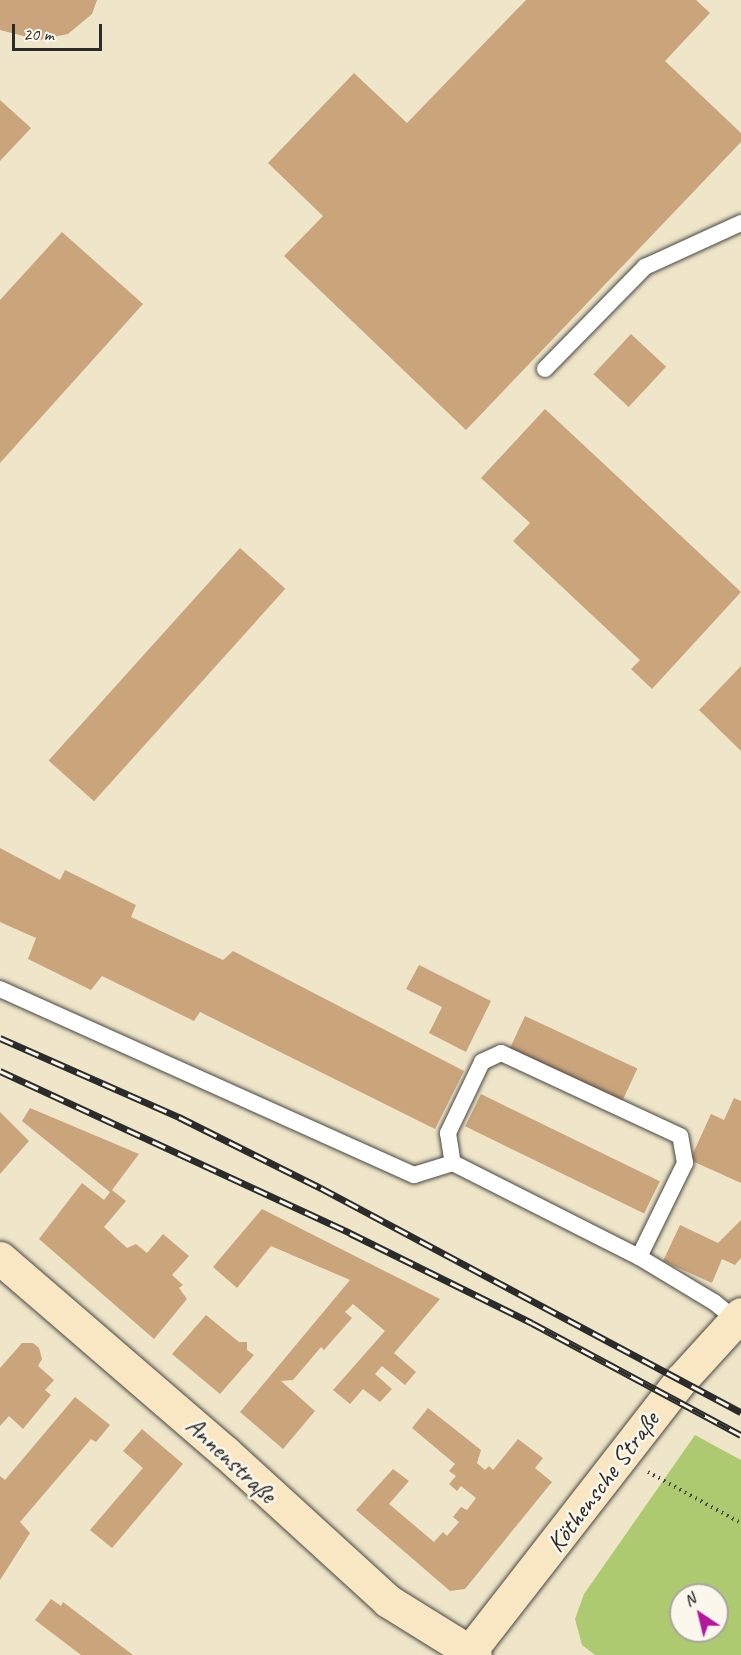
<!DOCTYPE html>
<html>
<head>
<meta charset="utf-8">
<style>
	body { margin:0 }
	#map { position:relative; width:741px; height:1655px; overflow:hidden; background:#efe6c9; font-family:Caveat,sans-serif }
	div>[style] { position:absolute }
	.green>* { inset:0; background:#aeca71 }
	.building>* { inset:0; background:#caa47b; transform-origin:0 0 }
	.path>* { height:4px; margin-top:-2px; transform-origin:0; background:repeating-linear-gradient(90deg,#484743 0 1.5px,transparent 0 6px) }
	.roads { filter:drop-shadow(0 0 2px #484743) drop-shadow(0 0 2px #484743) }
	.service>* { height:16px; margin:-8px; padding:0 8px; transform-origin:8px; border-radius:8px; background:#fff }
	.secondary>* { height:33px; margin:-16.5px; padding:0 16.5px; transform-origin:16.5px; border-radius:16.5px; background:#f9e7c3 }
	.rail>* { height:7px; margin-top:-3.5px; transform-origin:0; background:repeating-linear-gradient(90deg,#fbf7ec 0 14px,#2b2b2b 0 28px); box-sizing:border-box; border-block:2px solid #2b2b2b }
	span { translate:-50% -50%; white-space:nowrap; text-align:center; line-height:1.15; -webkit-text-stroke:5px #fbf7ec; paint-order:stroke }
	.street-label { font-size:26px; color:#2b2b2b }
	.north { position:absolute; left:669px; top:1583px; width:60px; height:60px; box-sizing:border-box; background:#fbf7ec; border:2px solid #a8a59f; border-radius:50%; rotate:325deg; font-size:16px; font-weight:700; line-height:24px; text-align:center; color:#2b2b2b }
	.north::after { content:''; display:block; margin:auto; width:21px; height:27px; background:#b5179e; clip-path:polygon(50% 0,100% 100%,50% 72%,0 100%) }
	.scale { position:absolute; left:12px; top:24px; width:90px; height:27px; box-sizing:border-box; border:3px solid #2b2b2b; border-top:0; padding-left:8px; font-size:18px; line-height:21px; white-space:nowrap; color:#2b2b2b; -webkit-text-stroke:4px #fbf7ec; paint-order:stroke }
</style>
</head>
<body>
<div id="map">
	<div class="green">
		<div style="clip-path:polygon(evenodd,695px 1435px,741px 1460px,741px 1655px,595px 1655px,582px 1645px,575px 1619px,584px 1594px,695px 1435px,681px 1595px,717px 1595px,717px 1631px,681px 1631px,681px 1595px)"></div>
	</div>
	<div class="building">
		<div style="clip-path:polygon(0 0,97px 0,92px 14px,68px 34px,39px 40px,0 30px)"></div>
		<div style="clip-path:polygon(526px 0,696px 0,710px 13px,665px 61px,741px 133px,741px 142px,466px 430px,284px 256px,323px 216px,268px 163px,354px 73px,407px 123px)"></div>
		<div style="clip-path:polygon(0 100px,31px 128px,0 161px)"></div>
		<div style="clip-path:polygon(62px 232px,143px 304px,0 463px,0 300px)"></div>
		<div style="left:631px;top:334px;width:48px;height:55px;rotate:43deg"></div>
		<div style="clip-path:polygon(545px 409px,741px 592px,652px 689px,631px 669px,640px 660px,513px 541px,530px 523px,481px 478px)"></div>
		<div style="left:240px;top:548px;width:61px;height:286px;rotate:42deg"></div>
		<div style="clip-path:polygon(741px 666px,741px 751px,699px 710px)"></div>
		<div style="clip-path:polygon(0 848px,60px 880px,65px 870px,136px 905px,131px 917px,223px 960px,233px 951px,464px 1071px,435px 1129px,200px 1012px,194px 1021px,102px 976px,91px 990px,28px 959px,36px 938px,0 922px)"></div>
		<div style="clip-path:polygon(419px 965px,491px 1001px,466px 1052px,429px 1033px,442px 1007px,406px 989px)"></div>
		<div style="left:525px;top:1016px;width:124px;height:37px;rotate:25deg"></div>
		<div style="left:481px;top:1094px;width:199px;height:36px;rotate:26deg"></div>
		<div style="clip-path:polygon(734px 1098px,741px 1101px,741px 1183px,690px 1160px,711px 1114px,724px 1120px)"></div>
		<div style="clip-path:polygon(30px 1108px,139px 1154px,112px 1190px,126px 1201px,104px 1227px,127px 1248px,136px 1244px,147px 1253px,163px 1234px,189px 1256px,172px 1275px,183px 1285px,179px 1288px,187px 1299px,154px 1339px,39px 1239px,82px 1183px,104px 1200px,110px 1192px,22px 1121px)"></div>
		<div style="clip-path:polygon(0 1112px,29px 1141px,0 1174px)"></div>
		<div style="clip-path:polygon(262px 1209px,440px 1299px,394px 1353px,416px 1372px,405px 1385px,382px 1366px,375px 1374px,392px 1389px,380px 1402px,363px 1389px,350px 1404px,333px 1390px,385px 1331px,353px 1304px,345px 1312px,352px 1318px,324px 1350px,321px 1347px,293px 1380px,281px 1381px,315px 1411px,283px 1449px,240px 1412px,350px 1280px,271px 1246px,237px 1288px,213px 1267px)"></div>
		<div style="clip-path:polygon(741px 1220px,741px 1258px,735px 1265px,722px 1259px,712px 1283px,663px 1261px,680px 1225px,718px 1243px)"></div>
		<div style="clip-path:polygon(206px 1315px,239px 1342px,247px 1342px,247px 1350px,254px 1355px,220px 1394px,172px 1354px)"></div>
		<div style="clip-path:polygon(22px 1343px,33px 1343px,39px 1348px,42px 1359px,38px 1366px,54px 1380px,45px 1390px,51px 1395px,23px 1429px,9px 1416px,0 1426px,0 1368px)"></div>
		<div style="clip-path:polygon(75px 1397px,110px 1425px,96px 1442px,91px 1439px,20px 1522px,30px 1533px,0 1580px,0 1476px,5px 1480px)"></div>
		<div style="clip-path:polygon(428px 1408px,481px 1450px,477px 1463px,485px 1470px,489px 1466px,493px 1470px,518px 1439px,543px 1458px,535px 1468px,552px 1482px,465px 1589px,450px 1591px,356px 1510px,393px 1469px,409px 1481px,389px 1504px,434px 1542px,443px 1532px,447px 1536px,459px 1522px,453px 1517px,461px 1507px,467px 1510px,476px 1498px,461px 1486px,457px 1491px,449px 1484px,456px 1476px,449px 1471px,455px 1464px,412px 1428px)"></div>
		<div style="clip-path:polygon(142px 1429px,183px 1464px,112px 1548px,90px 1530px,143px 1468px,123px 1451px)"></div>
		<div style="clip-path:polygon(51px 1599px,61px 1606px,63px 1602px,133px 1655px,81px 1655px,35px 1620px)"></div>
	</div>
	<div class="path">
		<div style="left:648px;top:1472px;width:106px;rotate:28.7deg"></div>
	</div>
	<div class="roads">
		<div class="service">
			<div style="left:545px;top:369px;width:143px;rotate:-45.6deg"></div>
			<div style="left:645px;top:267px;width:106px;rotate:-24.6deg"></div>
			<div style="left:0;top:989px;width:454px;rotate:24.2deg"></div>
			<div style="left:414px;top:1175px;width:41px;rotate:-17.1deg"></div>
			<div style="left:639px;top:1257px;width:105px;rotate:-63.9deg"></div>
			<div style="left:685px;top:1163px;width:27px;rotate:-100deg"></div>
			<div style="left:680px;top:1136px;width:197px;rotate:-155.1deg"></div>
			<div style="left:501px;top:1053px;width:21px;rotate:155deg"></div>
			<div style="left:482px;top:1062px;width:79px;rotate:115.6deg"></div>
			<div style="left:448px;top:1133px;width:30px;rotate:81deg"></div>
			<div style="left:453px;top:1163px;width:208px;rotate:26.8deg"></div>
			<div style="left:639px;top:1257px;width:87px;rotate:31deg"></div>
			<div style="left:714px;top:1302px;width:28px;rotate:39deg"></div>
		</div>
		<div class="secondary">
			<div style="left:0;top:1258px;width:297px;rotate:40.8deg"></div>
			<div style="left:225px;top:1452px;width:221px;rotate:42.4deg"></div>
			<div style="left:388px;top:1601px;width:102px;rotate:31.8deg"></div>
			<div style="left:469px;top:1652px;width:345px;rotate:-52.1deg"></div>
			<div style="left:681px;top:1380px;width:89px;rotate:-47.7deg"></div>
		</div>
	</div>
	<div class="rail">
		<div style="left:0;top:1038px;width:196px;rotate:23.8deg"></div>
		<div style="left:179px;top:1117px;width:159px;rotate:26.6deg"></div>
		<div style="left:321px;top:1188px;width:476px;rotate:28.1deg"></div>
		<div style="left:0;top:1071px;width:386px;rotate:24.8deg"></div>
		<div style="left:350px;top:1233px;width:203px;rotate:26.3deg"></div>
		<div style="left:532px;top:1323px;width:237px;rotate:28.2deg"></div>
	</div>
	<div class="street-label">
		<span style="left:231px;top:1460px;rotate:43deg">Annenstraße</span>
		<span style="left:603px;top:1482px;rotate:-53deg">Köthensche Straße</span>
	</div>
	<div class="north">N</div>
	<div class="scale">20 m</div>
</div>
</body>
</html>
